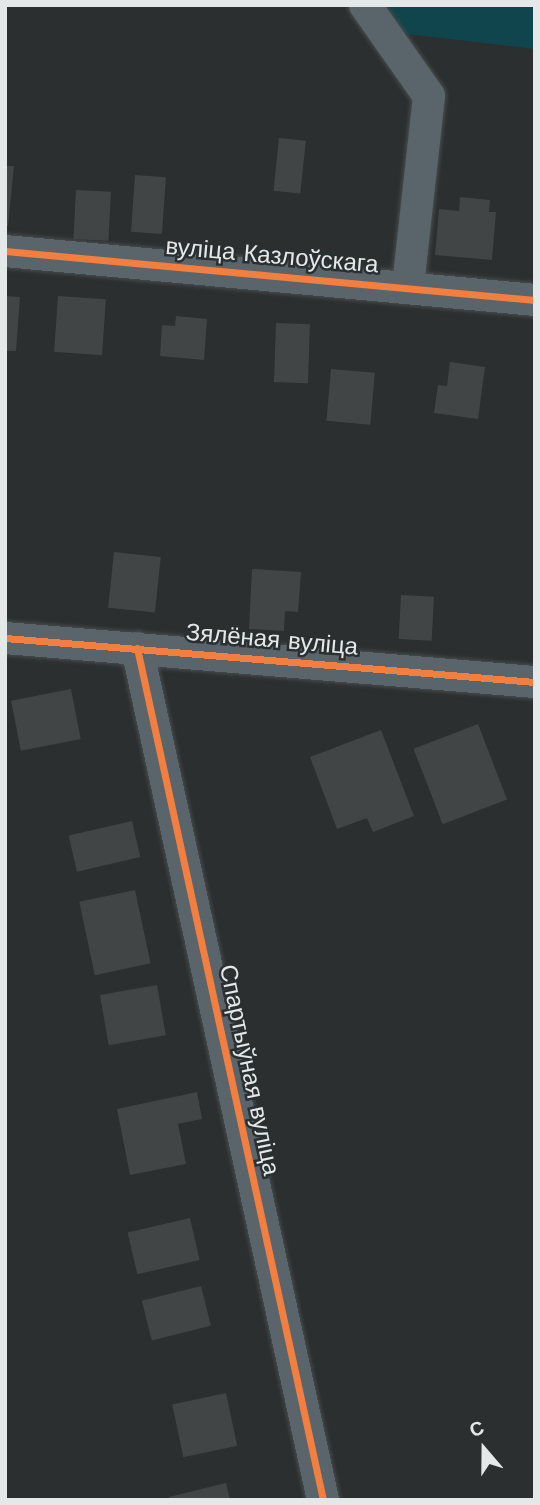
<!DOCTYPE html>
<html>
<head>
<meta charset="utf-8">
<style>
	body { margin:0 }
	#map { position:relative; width:540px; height:1505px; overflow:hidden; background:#2b2f30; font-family:"Work Sans",sans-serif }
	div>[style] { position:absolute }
	.green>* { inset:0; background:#11454d }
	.building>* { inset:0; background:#424545; transform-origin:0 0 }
	.roads { filter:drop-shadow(0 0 2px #494c4d) drop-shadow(0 0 2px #494c4d) }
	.minor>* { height:32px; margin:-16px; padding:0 16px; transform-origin:16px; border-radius:16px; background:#59656b }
	.cycleway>* { height:7px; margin:-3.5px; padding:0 3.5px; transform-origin:3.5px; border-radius:3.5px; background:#f27e40 }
	span { translate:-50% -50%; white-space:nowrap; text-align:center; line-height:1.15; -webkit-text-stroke:5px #2a3031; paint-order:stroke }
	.street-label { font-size:24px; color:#e4e8e9 }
	.frame { position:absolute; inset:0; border:7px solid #e4e8e9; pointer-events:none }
	.north { position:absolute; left:449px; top:1414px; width:70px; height:70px; -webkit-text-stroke:5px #2a3031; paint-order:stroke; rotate:340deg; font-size:19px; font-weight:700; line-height:28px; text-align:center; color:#e4e8e9 }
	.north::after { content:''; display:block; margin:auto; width:24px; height:32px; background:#e4e8e9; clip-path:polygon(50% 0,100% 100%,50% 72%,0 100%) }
</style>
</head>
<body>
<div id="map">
	<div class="green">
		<div style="clip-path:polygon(358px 5px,535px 5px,535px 49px,364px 29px)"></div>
	</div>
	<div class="building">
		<div style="left:279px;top:138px;width:27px;height:53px;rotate:6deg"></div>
		<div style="clip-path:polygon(5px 166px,14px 166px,8px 226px,5px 226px)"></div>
		<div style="left:135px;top:175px;width:31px;height:57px;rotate:4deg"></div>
		<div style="left:76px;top:190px;width:35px;height:49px;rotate:3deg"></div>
		<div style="clip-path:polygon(460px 197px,490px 200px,489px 212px,496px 212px,492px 260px,435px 255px,439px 209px,459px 211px)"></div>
		<div style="clip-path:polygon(5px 296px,20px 297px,16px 351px,5px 351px)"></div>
		<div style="left:58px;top:296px;width:48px;height:56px;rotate:4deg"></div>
		<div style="clip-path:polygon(176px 316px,207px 319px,204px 360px,160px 356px,162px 325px,175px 326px)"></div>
		<div style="left:276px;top:323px;width:34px;height:59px;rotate:2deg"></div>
		<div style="clip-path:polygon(450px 362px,485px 367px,478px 419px,434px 413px,438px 385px,447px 386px)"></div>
		<div style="left:331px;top:369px;width:44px;height:52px;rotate:5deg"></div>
		<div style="left:114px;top:552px;width:47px;height:56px;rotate:6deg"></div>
		<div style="clip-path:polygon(252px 569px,301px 572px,298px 612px,285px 611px,284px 631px,249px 629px)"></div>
		<div style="left:401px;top:595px;width:33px;height:44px;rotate:3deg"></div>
		<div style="left:71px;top:689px;width:51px;height:61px;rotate:79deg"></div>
		<div style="left:478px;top:724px;width:81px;height:69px;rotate:69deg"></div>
		<div style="clip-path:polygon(381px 730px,414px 816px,373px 832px,367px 818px,337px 829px,310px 757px)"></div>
		<div style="left:132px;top:821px;width:37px;height:65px;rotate:77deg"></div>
		<div style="left:135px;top:890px;width:75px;height:57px;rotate:78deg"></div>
		<div style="left:157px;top:985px;width:51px;height:58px;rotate:80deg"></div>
		<div style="clip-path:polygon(197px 1092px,202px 1119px,178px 1124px,186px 1164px,130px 1175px,117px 1109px)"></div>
		<div style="left:190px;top:1218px;width:43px;height:64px;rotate:77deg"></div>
		<div style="left:201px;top:1286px;width:41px;height:61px;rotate:76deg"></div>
		<div style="left:226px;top:1393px;width:54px;height:55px;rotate:78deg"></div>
		<div style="clip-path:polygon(226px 1483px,230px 1500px,169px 1500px,169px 1497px)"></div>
	</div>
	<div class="roads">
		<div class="minor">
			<div style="left:365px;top:5px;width:111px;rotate:54.9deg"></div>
			<div style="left:429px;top:96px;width:192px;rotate:96.3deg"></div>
			<div style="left:5px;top:251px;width:532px;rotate:5.28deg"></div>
			<div style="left:5px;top:638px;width:532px;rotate:4.75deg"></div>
			<div style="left:137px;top:648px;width:872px;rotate:77.68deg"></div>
		</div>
	</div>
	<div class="cycleway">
		<div style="left:5px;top:251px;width:532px;rotate:5.28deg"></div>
		<div style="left:5px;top:638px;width:532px;rotate:4.75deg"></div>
		<div style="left:137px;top:648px;width:872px;rotate:77.68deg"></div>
	</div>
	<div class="street-label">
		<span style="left:272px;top:256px;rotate:5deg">вуліца Казлоўскага</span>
		<span style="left:272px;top:640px;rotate:5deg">Зялёная вуліца</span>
		<span style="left:249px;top:1070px;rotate:78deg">Спартыўная вуліца</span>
	</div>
	<div class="frame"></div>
	<div class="north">С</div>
</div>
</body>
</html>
